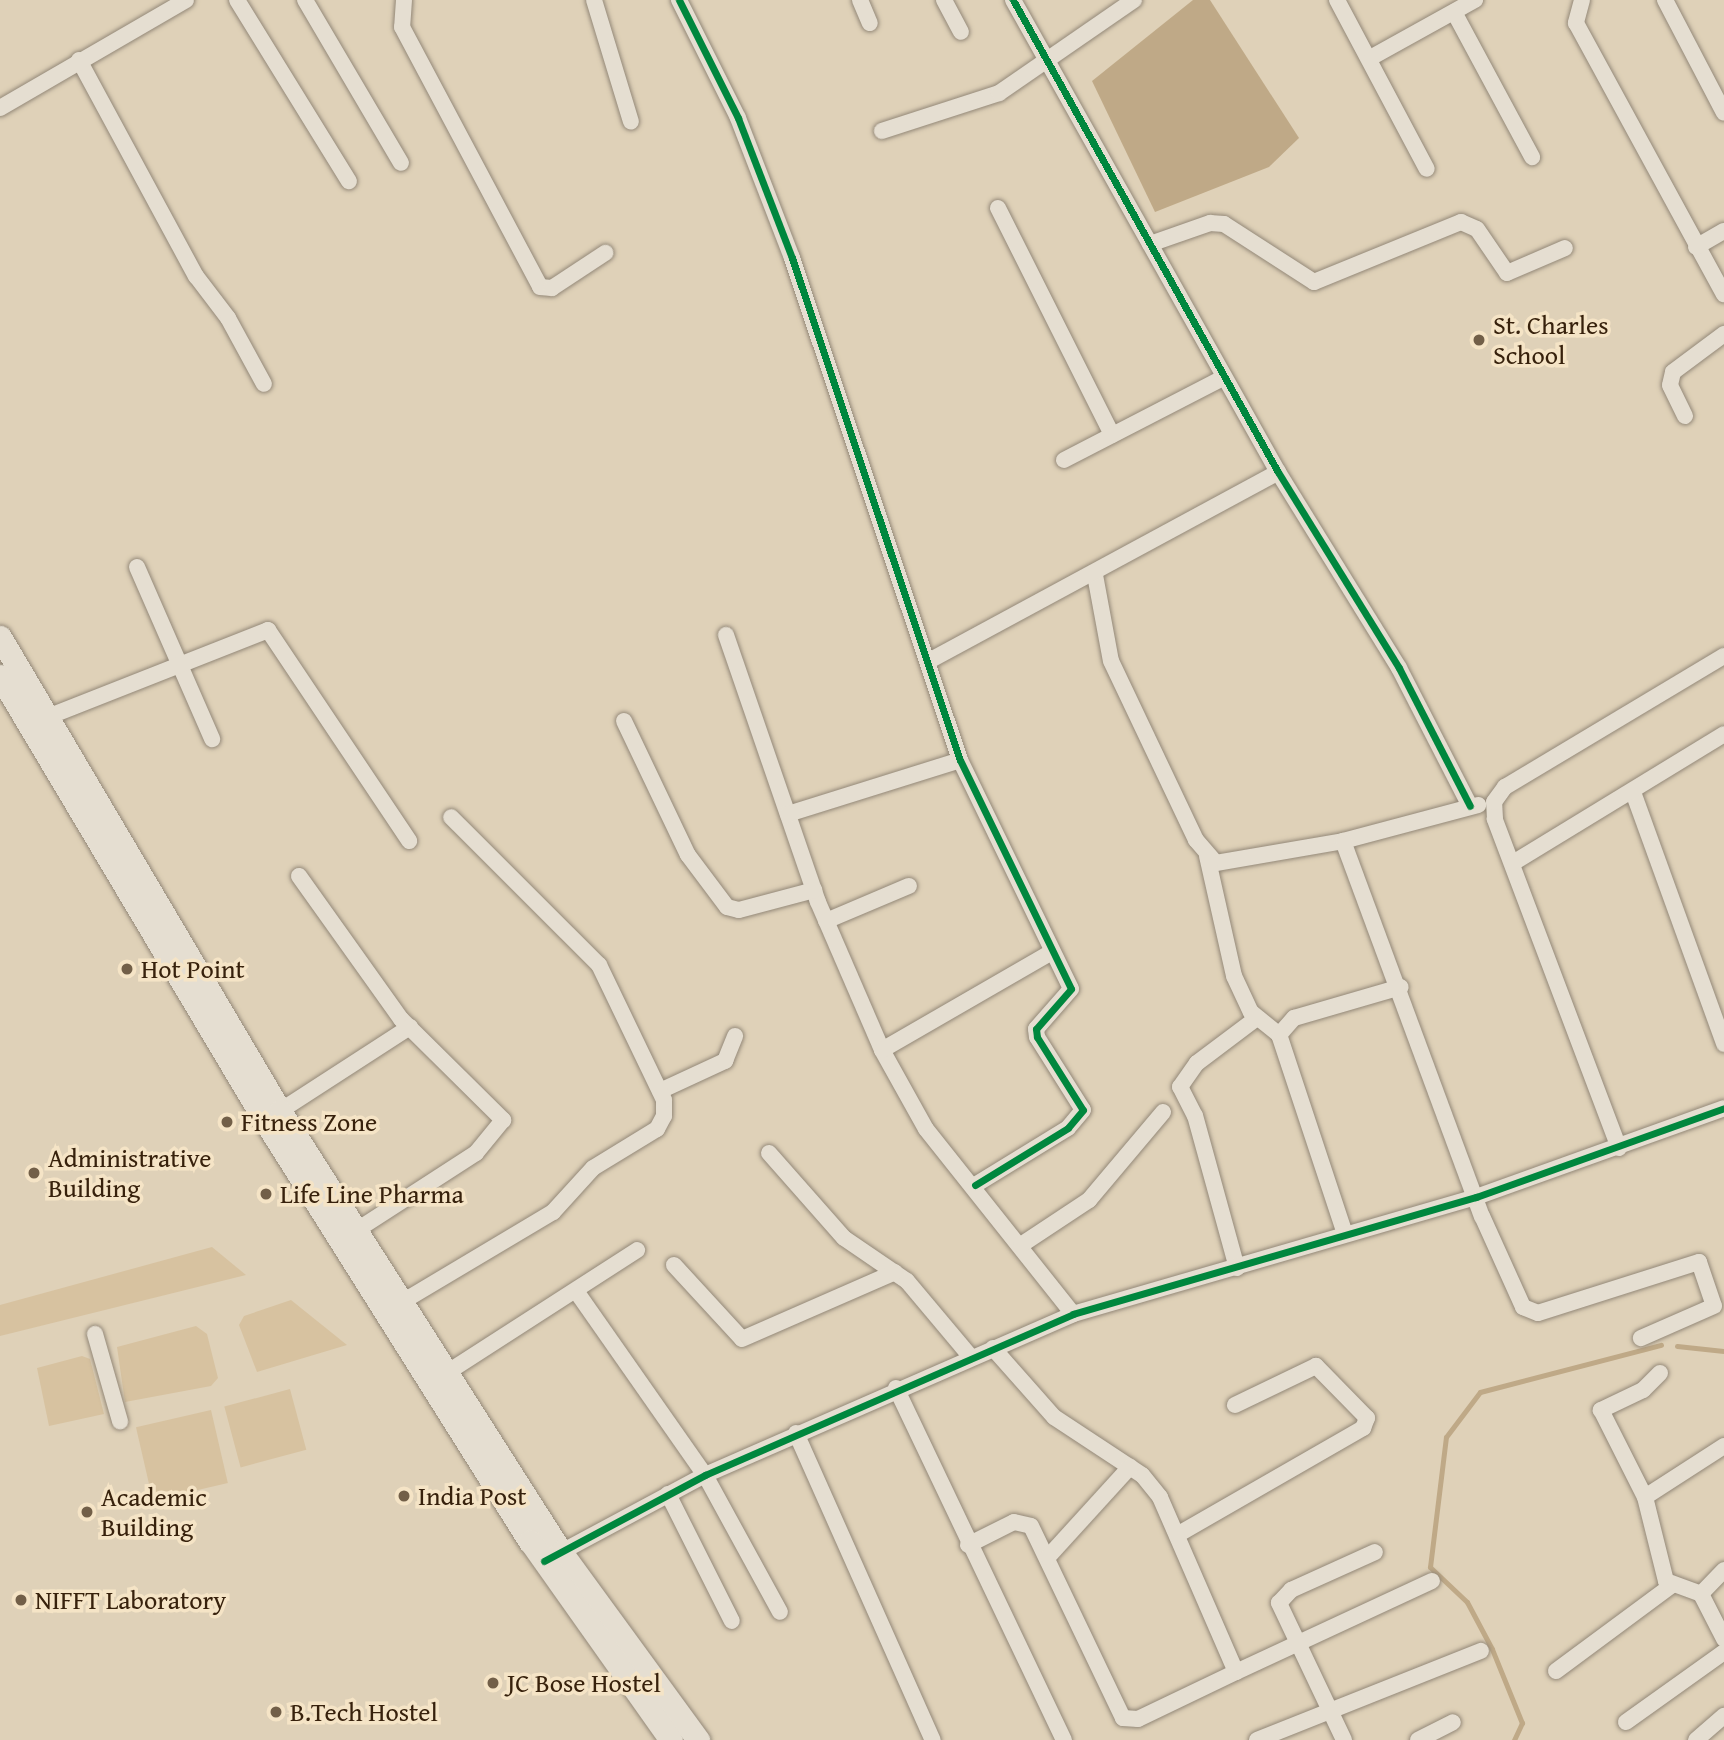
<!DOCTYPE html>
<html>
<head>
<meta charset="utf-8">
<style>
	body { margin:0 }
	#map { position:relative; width:1724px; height:1740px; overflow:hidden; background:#dfd1b8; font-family:"Gentium Book Plus",serif }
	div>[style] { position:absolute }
	.green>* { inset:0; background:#d7c2a0; transform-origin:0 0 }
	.water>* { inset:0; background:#bfa987 }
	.stream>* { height:5px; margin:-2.5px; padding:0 2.5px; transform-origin:2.5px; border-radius:2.5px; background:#bfa987 }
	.roads { filter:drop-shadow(0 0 2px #938878) drop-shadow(0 0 2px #938878) }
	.minor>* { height:16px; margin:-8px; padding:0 8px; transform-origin:8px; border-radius:8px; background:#e5ded1 }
	.secondary>* { height:23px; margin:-11.5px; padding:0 11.5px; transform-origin:11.5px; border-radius:11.5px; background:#e5ded1 }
	.cycleway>* { height:7px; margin:-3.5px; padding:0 3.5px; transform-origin:3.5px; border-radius:3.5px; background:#00873e }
	.dots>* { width:19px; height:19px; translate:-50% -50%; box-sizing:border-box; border:4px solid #f5e4c6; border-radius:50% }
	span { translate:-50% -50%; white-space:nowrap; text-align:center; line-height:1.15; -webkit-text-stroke:7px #f5e4c6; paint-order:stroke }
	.poi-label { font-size:26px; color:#37210c }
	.left { translate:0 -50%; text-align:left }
</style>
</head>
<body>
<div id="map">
	<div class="green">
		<div style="clip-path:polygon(212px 1247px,246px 1275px,0 1336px,0 1305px)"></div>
		<div style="clip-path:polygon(291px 1300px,347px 1345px,257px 1372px,239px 1325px,244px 1316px)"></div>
		<div style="clip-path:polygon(196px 1326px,207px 1334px,218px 1378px,211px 1386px,125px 1402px,117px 1347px)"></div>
		<div style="clip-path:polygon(82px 1356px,90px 1359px,104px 1414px,49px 1426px,37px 1368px)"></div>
		<div style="left:290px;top:1389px;width:63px;height:68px;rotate:75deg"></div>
		<div style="left:211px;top:1410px;width:75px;height:77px;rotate:77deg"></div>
	</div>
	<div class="water">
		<div style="clip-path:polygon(1193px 0,1210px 0,1299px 138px,1269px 167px,1155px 212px,1092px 81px)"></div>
	</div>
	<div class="stream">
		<div style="left:1677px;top:1346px;width:47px;rotate:6.1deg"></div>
		<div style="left:1514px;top:1740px;width:19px;rotate:-65deg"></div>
		<div style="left:1522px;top:1723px;width:80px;rotate:-112.1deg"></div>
		<div style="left:1492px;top:1649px;width:53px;rotate:-118deg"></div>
		<div style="left:1467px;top:1602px;width:51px;rotate:-136.6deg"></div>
		<div style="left:1430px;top:1567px;width:131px;rotate:-83deg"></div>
		<div style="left:1446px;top:1437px;width:56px;rotate:-52.9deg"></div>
		<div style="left:1480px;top:1392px;width:187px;rotate:-14.6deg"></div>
	</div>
	<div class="roads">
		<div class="minor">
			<div style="left:237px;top:0;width:213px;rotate:58.3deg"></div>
			<div style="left:305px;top:0;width:189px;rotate:59.5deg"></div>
			<div style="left:404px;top:0;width:27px;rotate:94deg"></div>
			<div style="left:402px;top:27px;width:294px;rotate:62deg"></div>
			<div style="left:540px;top:287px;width:12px;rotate:5deg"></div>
			<div style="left:552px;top:288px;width:64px;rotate:-33.4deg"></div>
			<div style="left:594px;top:0;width:127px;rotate:73.1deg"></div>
			<div style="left:679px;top:0;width:132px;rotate:63.4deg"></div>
			<div style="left:738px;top:118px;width:150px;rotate:68.9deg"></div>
			<div style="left:792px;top:258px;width:529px;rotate:71.5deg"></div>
			<div style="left:960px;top:760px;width:254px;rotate:64.1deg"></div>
			<div style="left:1071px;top:989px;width:53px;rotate:131.2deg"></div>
			<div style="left:1036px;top:1029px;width:8px;rotate:83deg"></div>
			<div style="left:1037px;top:1037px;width:86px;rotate:57.8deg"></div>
			<div style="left:1083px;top:1110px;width:23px;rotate:130deg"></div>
			<div style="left:1068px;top:1128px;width:109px;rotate:148.5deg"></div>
			<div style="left:860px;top:0;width:25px;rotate:67deg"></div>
			<div style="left:944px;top:0;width:36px;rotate:62deg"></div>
			<div style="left:1013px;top:0;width:541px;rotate:60.69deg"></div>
			<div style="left:1278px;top:472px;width:230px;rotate:58.3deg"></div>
			<div style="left:1399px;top:668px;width:155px;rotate:62.8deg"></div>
			<div style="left:1337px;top:0;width:191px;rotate:62deg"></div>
			<div style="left:1582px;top:0;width:24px;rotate:105deg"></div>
			<div style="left:1576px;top:23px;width:309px;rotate:61.4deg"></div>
			<div style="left:1665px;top:0;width:127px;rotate:62.4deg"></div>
			<div style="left:1454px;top:12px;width:165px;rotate:61.7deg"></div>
			<div style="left:1372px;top:57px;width:118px;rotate:-29deg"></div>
			<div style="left:79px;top:60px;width:246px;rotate:61.6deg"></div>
			<div style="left:196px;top:276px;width:53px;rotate:52.7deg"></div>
			<div style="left:228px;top:318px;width:75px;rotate:61.4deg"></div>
			<div style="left:0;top:108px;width:215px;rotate:-30.1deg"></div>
			<div style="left:882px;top:131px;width:123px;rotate:-18deg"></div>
			<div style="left:999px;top:93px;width:164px;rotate:-34.6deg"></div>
			<div style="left:998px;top:208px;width:254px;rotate:63.3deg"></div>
			<div style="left:1150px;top:244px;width:64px;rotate:-19.3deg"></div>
			<div style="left:1210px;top:223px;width:14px;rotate:4deg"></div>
			<div style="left:1224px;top:224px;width:107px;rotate:32.8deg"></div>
			<div style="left:1314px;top:282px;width:159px;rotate:-22.2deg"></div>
			<div style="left:1461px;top:222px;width:17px;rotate:24deg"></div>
			<div style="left:1477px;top:229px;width:53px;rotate:55.7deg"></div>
			<div style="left:1507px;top:273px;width:63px;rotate:-23.3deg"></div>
			<div style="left:1696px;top:247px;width:32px;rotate:-30deg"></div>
			<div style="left:1685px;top:416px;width:34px;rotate:-116deg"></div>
			<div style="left:1670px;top:385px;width:13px;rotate:-77deg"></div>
			<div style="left:1673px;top:372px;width:64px;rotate:-36.7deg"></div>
			<div style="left:1064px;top:460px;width:179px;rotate:-27.3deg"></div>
			<div style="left:137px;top:567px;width:188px;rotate:66.4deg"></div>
			<div style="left:1095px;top:575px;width:87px;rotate:79.5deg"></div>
			<div style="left:1111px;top:661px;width:198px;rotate:64.6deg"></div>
			<div style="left:1196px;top:840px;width:30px;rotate:49deg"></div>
			<div style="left:1216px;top:863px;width:129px;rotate:-9.8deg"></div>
			<div style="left:1343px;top:841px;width:140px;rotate:-14.9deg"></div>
			<div style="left:726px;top:635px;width:282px;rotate:71deg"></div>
			<div style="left:818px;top:902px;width:161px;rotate:66.6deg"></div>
			<div style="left:882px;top:1050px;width:90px;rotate:60.9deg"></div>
			<div style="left:926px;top:1129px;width:236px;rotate:51.5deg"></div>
			<div style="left:929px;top:661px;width:397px;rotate:-28.4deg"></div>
			<div style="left:45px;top:718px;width:240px;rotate:-21.5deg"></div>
			<div style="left:268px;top:630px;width:254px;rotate:56.2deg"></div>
			<div style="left:624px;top:721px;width:148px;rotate:64.5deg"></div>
			<div style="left:688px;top:855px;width:65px;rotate:53.1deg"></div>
			<div style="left:727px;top:907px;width:12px;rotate:14deg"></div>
			<div style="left:739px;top:910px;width:78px;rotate:-14.9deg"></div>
			<div style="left:1633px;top:792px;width:268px;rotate:70.1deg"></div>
			<div style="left:788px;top:814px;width:180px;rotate:-17.4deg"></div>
			<div style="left:1343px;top:841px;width:400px;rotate:69.7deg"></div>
			<div style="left:1482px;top:1216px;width:100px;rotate:65.7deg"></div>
			<div style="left:1523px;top:1307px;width:16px;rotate:22deg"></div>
			<div style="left:1538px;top:1313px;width:169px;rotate:-17.6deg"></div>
			<div style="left:1699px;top:1262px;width:46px;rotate:71.2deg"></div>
			<div style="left:1714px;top:1306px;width:80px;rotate:156.3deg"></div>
			<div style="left:1207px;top:856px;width:123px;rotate:77.3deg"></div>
			<div style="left:1234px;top:976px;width:40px;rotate:65deg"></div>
			<div style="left:1251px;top:1012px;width:36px;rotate:39deg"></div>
			<div style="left:1513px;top:863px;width:247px;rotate:-31.4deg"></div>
			<div style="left:299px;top:876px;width:176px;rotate:54.5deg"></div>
			<div style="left:401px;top:1019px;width:144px;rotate:44.7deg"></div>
			<div style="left:503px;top:1120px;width:43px;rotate:129.3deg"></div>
			<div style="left:476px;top:1153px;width:142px;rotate:147.1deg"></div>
			<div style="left:826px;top:921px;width:90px;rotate:-22.9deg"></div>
			<div style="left:882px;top:1050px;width:194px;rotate:-30deg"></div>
			<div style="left:660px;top:1091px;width:72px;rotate:-24.8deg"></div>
			<div style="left:725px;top:1061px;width:27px;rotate:-68deg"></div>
			<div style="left:280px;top:1111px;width:155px;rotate:-32.9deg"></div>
			<div style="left:1619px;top:1148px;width:352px;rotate:-110.7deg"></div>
			<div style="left:1495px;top:819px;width:17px;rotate:-93deg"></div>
			<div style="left:1494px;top:802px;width:19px;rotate:-54deg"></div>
			<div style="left:1505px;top:787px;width:255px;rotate:-30.9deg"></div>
			<div style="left:769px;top:1153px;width:113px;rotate:48.6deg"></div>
			<div style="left:844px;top:1238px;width:76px;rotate:34.3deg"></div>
			<div style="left:907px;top:1281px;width:97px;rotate:50deg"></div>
			<div style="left:1345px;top:1234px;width:210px;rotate:-108.3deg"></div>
			<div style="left:1279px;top:1035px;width:23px;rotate:-49deg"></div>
			<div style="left:1294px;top:1018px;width:111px;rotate:-16.2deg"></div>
			<div style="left:1021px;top:1245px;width:82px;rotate:-33.5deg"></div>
			<div style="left:1089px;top:1200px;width:115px;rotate:-49.9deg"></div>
			<div style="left:674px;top:1265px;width:100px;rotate:47.4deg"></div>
			<div style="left:742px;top:1339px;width:167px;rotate:-23.6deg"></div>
			<div style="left:1237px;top:1268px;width:158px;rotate:-105.4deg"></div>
			<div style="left:1195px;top:1116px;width:33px;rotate:-117deg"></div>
			<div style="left:1180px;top:1087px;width:29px;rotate:-55deg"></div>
			<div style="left:1197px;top:1063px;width:75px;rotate:-36.9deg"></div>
			<div style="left:576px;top:1291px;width:225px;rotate:55deg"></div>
			<div style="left:705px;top:1475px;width:156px;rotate:61.3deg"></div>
			<div style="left:402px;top:1302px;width:176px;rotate:-30.8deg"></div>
			<div style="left:553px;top:1212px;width:59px;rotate:-47.7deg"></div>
			<div style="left:593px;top:1168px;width:75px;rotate:-31.4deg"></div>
			<div style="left:657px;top:1129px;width:15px;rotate:-62deg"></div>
			<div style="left:664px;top:1116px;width:16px;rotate:-90deg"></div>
			<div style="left:664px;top:1100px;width:150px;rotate:-115.7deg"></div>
			<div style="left:599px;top:965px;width:209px;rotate:-135deg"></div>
			<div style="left:95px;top:1334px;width:91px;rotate:74deg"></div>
			<div style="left:448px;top:1372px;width:225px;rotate:-32.8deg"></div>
			<div style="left:1660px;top:1373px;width:24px;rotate:135deg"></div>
			<div style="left:1643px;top:1390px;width:47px;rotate:154.5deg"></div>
			<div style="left:1601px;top:1410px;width:97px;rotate:63.2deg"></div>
			<div style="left:1645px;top:1497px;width:87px;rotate:76deg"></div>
			<div style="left:1666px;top:1581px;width:37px;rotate:20deg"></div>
			<div style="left:896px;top:1388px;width:390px;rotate:64.5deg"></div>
			<div style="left:796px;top:1433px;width:336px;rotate:66deg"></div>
			<div style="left:668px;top:1494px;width:142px;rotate:63.3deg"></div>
			<div style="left:1645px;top:1497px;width:94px;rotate:-32.8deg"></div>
			<div style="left:1177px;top:1535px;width:215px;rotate:-29.9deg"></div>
			<div style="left:1363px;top:1428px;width:11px;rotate:-68deg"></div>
			<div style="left:1367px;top:1418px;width:73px;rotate:-134.4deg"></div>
			<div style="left:1316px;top:1366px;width:90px;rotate:154.3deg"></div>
			<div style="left:968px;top:1545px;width:51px;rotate:-26.6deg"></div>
			<div style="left:1014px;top:1522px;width:17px;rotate:13deg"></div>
			<div style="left:1031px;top:1526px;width:213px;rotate:64.4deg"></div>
			<div style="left:1123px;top:1718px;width:15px;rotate:4deg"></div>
			<div style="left:1138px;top:1719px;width:109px;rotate:-25.6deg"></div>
			<div style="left:1236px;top:1672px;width:191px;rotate:-113.5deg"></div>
			<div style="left:1160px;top:1497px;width:28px;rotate:-129deg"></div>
			<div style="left:1142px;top:1475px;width:105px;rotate:-146.6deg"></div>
			<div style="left:1054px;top:1417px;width:92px;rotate:-131.5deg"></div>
			<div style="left:552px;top:1557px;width:174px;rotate:-28.2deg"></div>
			<div style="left:705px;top:1475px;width:402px;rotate:-23.6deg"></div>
			<div style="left:1073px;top:1314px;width:420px;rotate:-16.2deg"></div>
			<div style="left:1476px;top:1197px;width:263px;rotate:-19.7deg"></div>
			<div style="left:1048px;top:1557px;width:122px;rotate:-47.7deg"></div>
			<div style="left:1724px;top:1570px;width:33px;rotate:134deg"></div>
			<div style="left:1701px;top:1594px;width:51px;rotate:62.9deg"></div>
			<div style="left:1556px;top:1671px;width:143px;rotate:-36.5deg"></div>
			<div style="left:1236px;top:1672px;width:216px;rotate:-24.9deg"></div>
			<div style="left:1626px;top:1722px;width:120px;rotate:-35.5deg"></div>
			<div style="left:1257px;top:1740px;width:241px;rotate:-21.7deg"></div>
			<div style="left:1344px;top:1740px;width:152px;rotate:-115.4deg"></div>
			<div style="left:1279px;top:1603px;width:18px;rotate:-47deg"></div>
			<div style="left:1291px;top:1590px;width:92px;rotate:-24.3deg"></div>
			<div style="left:1418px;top:1740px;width:39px;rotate:-27deg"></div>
			<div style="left:1696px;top:1740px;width:37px;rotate:-41deg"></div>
		</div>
		<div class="secondary">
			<div style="left:0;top:637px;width:551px;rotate:59.43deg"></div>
			<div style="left:280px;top:1111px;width:523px;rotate:57.5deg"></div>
			<div style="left:561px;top:1552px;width:233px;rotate:53.9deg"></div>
			<div style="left:0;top:676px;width:518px;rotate:59.23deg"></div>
			<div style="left:265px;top:1121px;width:497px;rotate:57.8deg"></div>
			<div style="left:530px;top:1541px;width:244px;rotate:54.7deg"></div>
		</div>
	</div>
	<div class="cycleway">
		<div style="left:679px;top:0;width:132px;rotate:63.4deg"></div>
		<div style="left:738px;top:118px;width:150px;rotate:68.9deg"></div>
		<div style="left:792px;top:258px;width:529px;rotate:71.5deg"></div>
		<div style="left:960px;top:760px;width:254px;rotate:64.1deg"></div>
		<div style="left:1071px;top:989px;width:53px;rotate:131.2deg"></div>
		<div style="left:1036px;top:1029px;width:8px;rotate:83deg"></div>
		<div style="left:1037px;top:1037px;width:86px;rotate:57.8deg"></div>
		<div style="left:1083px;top:1110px;width:23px;rotate:130deg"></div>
		<div style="left:1068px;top:1128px;width:109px;rotate:148.5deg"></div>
		<div style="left:1013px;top:0;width:541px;rotate:60.69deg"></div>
		<div style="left:1278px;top:472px;width:230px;rotate:58.3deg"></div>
		<div style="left:1399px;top:668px;width:155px;rotate:62.8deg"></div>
		<div style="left:544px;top:1561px;width:183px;rotate:-28.1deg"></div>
		<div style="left:705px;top:1475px;width:402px;rotate:-23.6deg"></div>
		<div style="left:1073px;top:1314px;width:420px;rotate:-16.2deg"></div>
		<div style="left:1476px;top:1197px;width:263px;rotate:-19.7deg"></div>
	</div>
	<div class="dots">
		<div style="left:1479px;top:340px;background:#725f48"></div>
		<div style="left:127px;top:969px;background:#725f48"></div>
		<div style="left:227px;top:1122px;background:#725f48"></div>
		<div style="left:34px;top:1173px;background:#725f48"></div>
		<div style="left:266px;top:1194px;background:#725f48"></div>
		<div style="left:404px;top:1496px;background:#725f48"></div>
		<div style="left:87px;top:1512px;background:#725f48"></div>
		<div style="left:21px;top:1600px;background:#725f48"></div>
		<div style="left:493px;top:1683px;background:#725f48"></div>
		<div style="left:276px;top:1712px;background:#725f48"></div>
	</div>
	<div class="poi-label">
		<span class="left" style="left:1493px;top:340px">St. Charles<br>School</span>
		<span class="left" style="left:141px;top:969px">Hot Point</span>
		<span class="left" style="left:241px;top:1122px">Fitness Zone</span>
		<span class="left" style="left:48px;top:1173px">Administrative<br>Building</span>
		<span class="left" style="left:280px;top:1194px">Life Line Pharma</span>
		<span class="left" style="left:418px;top:1496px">India Post</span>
		<span class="left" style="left:101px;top:1512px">Academic<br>Building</span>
		<span class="left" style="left:35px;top:1600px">NIFFT Laboratory</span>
		<span class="left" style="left:507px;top:1683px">JC Bose Hostel</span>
		<span class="left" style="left:290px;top:1712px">B.Tech Hostel</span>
	</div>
</div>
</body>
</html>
